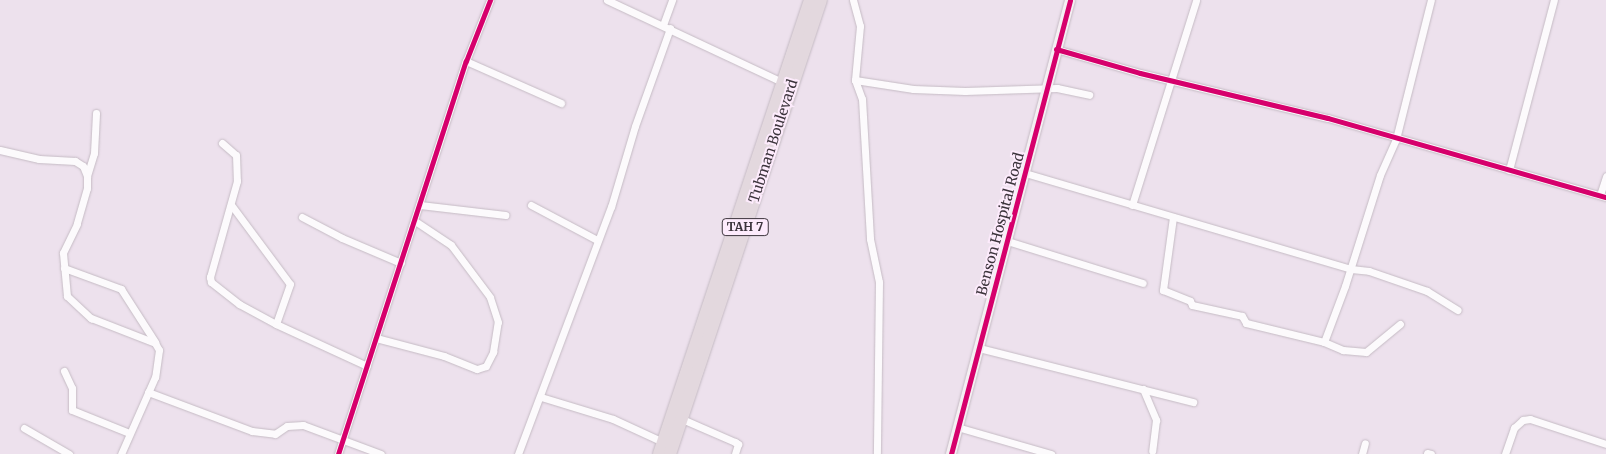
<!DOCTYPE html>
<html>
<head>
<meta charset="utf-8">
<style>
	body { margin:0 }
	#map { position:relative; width:1606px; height:454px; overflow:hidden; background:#ede1ed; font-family:Merriweather,serif }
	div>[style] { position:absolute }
	.roads { filter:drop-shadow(0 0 1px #c5bbc4) drop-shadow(0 0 1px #c5bbc4) }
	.street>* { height:7px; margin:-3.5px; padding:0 3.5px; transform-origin:3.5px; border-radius:3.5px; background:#fcfafc }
	.secondary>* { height:10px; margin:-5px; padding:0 5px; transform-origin:5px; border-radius:5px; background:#f5eff3 }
	.highway>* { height:12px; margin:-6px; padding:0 6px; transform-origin:6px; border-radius:6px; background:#e3d8de }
	.cycleway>* { height:5px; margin:-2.5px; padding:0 2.5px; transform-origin:2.5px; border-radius:2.5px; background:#d6006c }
	span { translate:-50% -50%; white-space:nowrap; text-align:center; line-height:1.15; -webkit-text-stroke:4px #fdebfc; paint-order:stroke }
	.shield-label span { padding:1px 4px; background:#fdebfc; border:1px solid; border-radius:4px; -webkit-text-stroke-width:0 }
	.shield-label { font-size:12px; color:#3c343c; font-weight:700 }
	.street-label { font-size:14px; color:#3c343c }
</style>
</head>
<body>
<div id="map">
	<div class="roads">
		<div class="street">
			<div style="left:607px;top:0;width:193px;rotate:25.1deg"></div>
			<div style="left:853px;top:0;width:27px;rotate:75deg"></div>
			<div style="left:860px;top:26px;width:54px;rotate:95.3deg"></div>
			<div style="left:855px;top:80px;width:20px;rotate:70deg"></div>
			<div style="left:862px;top:99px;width:140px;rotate:86.7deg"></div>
			<div style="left:870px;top:239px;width:44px;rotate:78.2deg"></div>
			<div style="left:879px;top:282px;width:172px;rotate:90.7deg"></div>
			<div style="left:663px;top:25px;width:27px;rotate:-70deg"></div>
			<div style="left:1056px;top:49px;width:87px;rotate:15.9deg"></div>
			<div style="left:1140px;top:73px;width:193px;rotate:13.5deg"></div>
			<div style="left:1328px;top:118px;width:289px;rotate:15.9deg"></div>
			<div style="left:466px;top:61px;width:104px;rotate:23.9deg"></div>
			<div style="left:855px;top:80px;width:59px;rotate:8.8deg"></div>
			<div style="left:913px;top:89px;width:52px;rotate:2.2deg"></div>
			<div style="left:965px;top:91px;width:92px;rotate:-1.9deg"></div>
			<div style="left:1057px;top:88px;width:33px;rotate:12deg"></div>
			<div style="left:222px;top:143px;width:18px;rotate:41deg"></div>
			<div style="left:236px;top:155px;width:26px;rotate:88deg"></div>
			<div style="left:237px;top:181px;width:100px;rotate:105.7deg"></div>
			<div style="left:210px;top:277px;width:5px;rotate:79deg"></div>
			<div style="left:211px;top:282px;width:36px;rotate:38deg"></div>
			<div style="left:239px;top:304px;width:42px;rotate:28.4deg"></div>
			<div style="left:276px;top:324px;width:100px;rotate:24.8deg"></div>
			<div style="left:0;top:150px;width:40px;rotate:13deg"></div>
			<div style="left:39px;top:159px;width:36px;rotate:3deg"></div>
			<div style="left:75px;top:161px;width:9px;rotate:32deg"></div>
			<div style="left:83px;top:166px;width:11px;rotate:68deg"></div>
			<div style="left:87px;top:176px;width:12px;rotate:90deg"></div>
			<div style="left:87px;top:188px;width:37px;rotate:106deg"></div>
			<div style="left:77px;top:224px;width:32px;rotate:116deg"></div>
			<div style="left:63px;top:253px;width:43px;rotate:84.7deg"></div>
			<div style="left:67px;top:296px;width:33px;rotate:43deg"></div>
			<div style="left:91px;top:318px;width:69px;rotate:21.3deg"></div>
			<div style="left:155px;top:343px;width:8px;rotate:60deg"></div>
			<div style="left:159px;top:350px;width:27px;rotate:98deg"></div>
			<div style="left:155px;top:377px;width:84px;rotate:113.8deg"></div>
			<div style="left:1509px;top:170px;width:176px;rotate:-75.2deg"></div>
			<div style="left:1025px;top:173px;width:340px;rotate:16.4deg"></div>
			<div style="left:1351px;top:269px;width:18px;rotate:6deg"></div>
			<div style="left:1369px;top:271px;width:61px;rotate:19deg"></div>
			<div style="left:1427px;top:291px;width:36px;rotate:32deg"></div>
			<div style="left:87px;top:176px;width:24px;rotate:-73deg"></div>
			<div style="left:94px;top:153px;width:40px;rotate:-87.1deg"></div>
			<div style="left:1600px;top:195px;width:20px;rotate:-72deg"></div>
			<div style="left:420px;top:205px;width:86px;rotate:6.7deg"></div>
			<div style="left:531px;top:205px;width:75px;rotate:27.9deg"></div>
			<div style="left:1132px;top:205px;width:214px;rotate:-72.6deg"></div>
			<div style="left:232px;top:206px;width:97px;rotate:53.4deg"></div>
			<div style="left:290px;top:284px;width:42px;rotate:109.3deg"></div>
			<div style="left:302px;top:217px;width:45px;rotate:27.7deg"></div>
			<div style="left:342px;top:238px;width:64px;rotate:23deg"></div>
			<div style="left:1173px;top:217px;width:74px;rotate:97.8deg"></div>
			<div style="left:1163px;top:290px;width:29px;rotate:22deg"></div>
			<div style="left:1190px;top:301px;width:4px;rotate:63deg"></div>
			<div style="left:1192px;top:305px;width:51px;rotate:12.4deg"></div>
			<div style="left:1242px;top:316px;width:8px;rotate:60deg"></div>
			<div style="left:1246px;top:323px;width:80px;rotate:13.7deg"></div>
			<div style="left:1324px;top:342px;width:21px;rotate:23deg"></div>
			<div style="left:1343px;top:350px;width:23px;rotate:5deg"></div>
			<div style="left:1366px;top:352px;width:44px;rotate:-39.5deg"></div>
			<div style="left:1007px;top:241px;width:142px;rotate:17.2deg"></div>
			<div style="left:64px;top:268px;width:61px;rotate:20.2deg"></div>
			<div style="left:121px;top:289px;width:63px;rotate:57.3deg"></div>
			<div style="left:376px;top:338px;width:70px;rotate:14.8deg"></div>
			<div style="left:444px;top:356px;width:35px;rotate:22deg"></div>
			<div style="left:477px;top:369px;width:9px;rotate:-18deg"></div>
			<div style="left:486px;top:366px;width:16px;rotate:-63deg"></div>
			<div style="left:493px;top:352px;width:30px;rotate:-81deg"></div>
			<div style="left:498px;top:322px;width:26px;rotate:-108deg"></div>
			<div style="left:490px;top:297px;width:65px;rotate:-126.9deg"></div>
			<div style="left:451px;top:245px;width:43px;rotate:-146.3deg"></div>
			<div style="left:1324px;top:342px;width:60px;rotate:-69.4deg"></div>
			<div style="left:1345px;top:286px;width:116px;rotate:-72.5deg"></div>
			<div style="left:1380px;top:175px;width:39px;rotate:-66deg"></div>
			<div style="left:1396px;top:139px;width:143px;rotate:-75.9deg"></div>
			<div style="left:979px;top:348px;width:221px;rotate:14.2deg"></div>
			<div style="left:64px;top:371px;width:19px;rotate:65deg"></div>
			<div style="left:72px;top:388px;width:22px;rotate:90deg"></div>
			<div style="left:72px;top:410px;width:61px;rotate:22deg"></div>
			<div style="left:1143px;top:389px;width:34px;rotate:67deg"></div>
			<div style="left:1156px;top:420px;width:31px;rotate:97deg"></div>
			<div style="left:148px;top:392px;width:111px;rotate:20.6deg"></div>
			<div style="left:252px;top:431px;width:23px;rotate:7deg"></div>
			<div style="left:275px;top:434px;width:14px;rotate:-34deg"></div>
			<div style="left:287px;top:426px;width:16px;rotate:-4deg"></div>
			<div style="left:303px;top:425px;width:83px;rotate:20.4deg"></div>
			<div style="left:541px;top:397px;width:75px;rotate:17deg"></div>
			<div style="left:613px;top:419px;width:55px;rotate:24.7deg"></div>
			<div style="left:682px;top:419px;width:58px;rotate:23.5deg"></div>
			<div style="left:735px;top:442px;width:4px;rotate:34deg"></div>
			<div style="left:738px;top:444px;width:10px;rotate:107deg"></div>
			<div style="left:957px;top:427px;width:98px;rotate:16deg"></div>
			<div style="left:24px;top:428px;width:52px;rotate:30deg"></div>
			<div style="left:1427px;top:453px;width:4px;rotate:14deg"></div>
			<div style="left:338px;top:454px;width:413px;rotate:-72deg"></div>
			<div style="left:466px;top:61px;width:66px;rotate:-68.5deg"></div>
			<div style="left:518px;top:454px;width:264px;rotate:-69.4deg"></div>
			<div style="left:611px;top:207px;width:84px;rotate:-73.5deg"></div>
			<div style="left:635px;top:126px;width:104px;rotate:-70.3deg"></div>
			<div style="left:1362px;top:454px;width:11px;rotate:-75deg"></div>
			<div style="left:1505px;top:454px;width:28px;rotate:-71deg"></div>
			<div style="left:1514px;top:428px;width:12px;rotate:-42deg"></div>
			<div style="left:1523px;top:420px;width:7px;rotate:-8deg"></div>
			<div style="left:1530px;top:419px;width:80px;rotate:18.2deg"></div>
		</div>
		<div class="secondary">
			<div style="left:951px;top:454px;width:469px;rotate:-75.3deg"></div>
		</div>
		<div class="highway">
			<div style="left:659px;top:454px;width:478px;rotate:-71.6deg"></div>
			<div style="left:670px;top:454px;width:478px;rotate:-71.6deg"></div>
		</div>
	</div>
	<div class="cycleway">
		<div style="left:1056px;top:49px;width:87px;rotate:15.9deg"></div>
		<div style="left:1140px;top:73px;width:193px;rotate:13.5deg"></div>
		<div style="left:1328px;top:118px;width:289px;rotate:15.9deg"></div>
		<div style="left:338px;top:454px;width:413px;rotate:-72deg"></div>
		<div style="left:466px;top:61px;width:66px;rotate:-68.5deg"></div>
		<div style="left:951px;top:454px;width:469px;rotate:-75.3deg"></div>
	</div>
	<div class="shield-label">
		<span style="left:745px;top:227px">TAH 7</span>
	</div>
	<div class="street-label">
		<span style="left:773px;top:141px;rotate:-72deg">Tubman Boulevard</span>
		<span style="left:1000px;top:224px;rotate:-75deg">Benson Hospital Road</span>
	</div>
</div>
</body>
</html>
